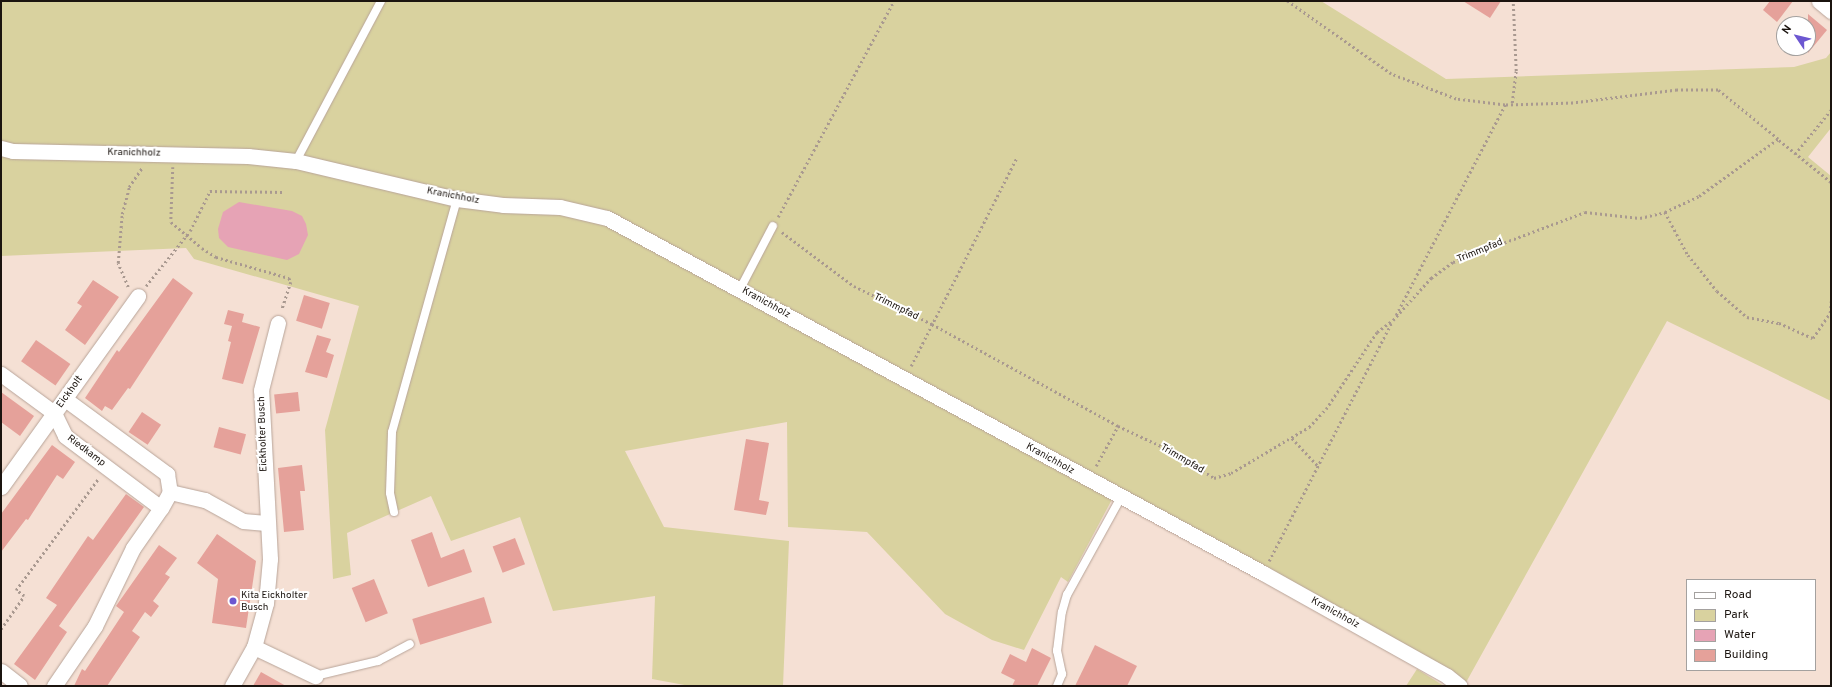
<!DOCTYPE html>
<html>
<head>
<meta charset="utf-8">
<style>
	body { margin:0 }
	#map { position:relative; width:1832px; height:687px; overflow:hidden; background:#f5e0d4; font-family:Overpass,sans-serif }
	div>[style] { position:absolute }
	.green>* { inset:0; background:#d9d29f }
	.water>* { inset:0; background:#e6a3b5 }
	.building>* { inset:0; background:#e5a19a; transform-origin:0 0 }
	.path>* { height:2.5px; margin-top:-1.25px; transform-origin:0; background:repeating-linear-gradient(90deg,#a99990 0 2px,transparent 0 5px) }
	.roads { filter:drop-shadow(0 0 1px #b8a499) drop-shadow(0 0 1px #b8a499) }
	.service>* { height:8px; margin:-4px; padding:0 4px; transform-origin:4px; border-radius:4px; background:#fff }
	.minor>* { height:15px; margin:-7.5px; padding:0 7.5px; transform-origin:7.5px; border-radius:7.5px; background:#fff }
	.dots>* { width:11px; height:11px; translate:-50% -50%; box-sizing:border-box; border:2px solid #fff; border-radius:50% }
	span { translate:-50% -50%; white-space:nowrap; text-align:center; line-height:1.15; -webkit-text-stroke:4px #fff; paint-order:stroke }
	.street-label { font-size:10px; color:#1b140f }
	.poi-label { font-size:10px; color:#1b140f }
	.left { translate:0 -50%; text-align:left }
	.frame { position:absolute; inset:0; border:2px solid #1b140f; pointer-events:none }
	.legend { position:absolute; left:1686px; top:579px; width:130px; height:92px; box-sizing:border-box; background:#fff; border:1px solid #a4a19f; margin:0; padding:5px 7px; list-style:none; font-size:12px; color:#1b140f }
	.legend li { display:flex; align-items:center; gap:8px; height:20px }
	.legend b { width:20px; border:1px solid #a4a19f }
	.north { position:absolute; left:1776px; top:16px; width:40px; height:40px; box-sizing:border-box; background:#fff; border:1px solid #a4a19f; border-radius:50%; rotate:305deg; font-size:11px; font-weight:700; line-height:16px; text-align:center; color:#1b140f }
	.north::after { content:''; display:block; margin:auto; width:14px; height:18px; background:#6c57d1; clip-path:polygon(50% 0,100% 100%,50% 72%,0 100%) }
</style>
</head>
<body>
<div id="map">
	<div class="green">
		<div style="clip-path:polygon(1px 1px,1321px 1px,1446px 79px,1794px 67px,1826px 58px,1831px 52px,1831px 128px,1808px 157px,1831px 176px,1831px 401px,1667px 321px,1464px 686px,1117px 490px,1068px 582px,1061px 577px,1024px 650px,992px 640px,945px 614px,867px 532px,788px 527px,787px 422px,625px 451px,664px 527px,789px 541px,783px 686px,690px 686px,652px 679px,655px 596px,553px 611px,520px 517px,451px 541px,431px 496px,347px 533px,351px 575px,333px 579px,325px 430px,359px 306px,194px 259px,186px 248px,1px 256px)"></div>
		<div style="clip-path:polygon(1417px 669px,1444px 686px,1406px 686px)"></div>
	</div>
	<div class="water">
		<div style="clip-path:polygon(239px 202px,292px 211px,302px 216px,306px 224px,308px 235px,299px 254px,287px 260px,228px 247px,219px 238px,218px 229px,223px 212px)"></div>
	</div>
	<div class="building">
		<div style="clip-path:polygon(1463px 1px,1501px 1px,1490px 18px)"></div>
		<div style="clip-path:polygon(1770px 1px,1793px 1px,1777px 22px,1763px 10px)"></div>
		<div style="clip-path:polygon(1808px 14px,1827px 30px,1808px 53px)"></div>
		<div style="clip-path:polygon(173px 278px,193px 293px,130px 389px,128px 388px,112px 410px,105px 406px,102px 411px,85px 398px,117px 350px,119px 352px)"></div>
		<div style="clip-path:polygon(93px 280px,119px 297px,85px 345px,65px 330px,82px 306px,77px 303px)"></div>
		<div style="left:304px;top:295px;width:27px;height:27px;rotate:17deg"></div>
		<div style="clip-path:polygon(228px 310px,244px 314px,242px 322px,260px 327px,243px 384px,222px 379px,231px 342px,228px 341px,232px 326px,224px 324px)"></div>
		<div style="clip-path:polygon(317px 335px,331px 339px,326px 352px,334px 355px,327px 378px,305px 372px)"></div>
		<div style="left:36px;top:340px;width:42px;height:26px;rotate:35deg"></div>
		<div style="clip-path:polygon(1px 392px,34px 416px,20px 436px,1px 422px)"></div>
		<div style="left:298px;top:392px;width:19px;height:24px;rotate:84deg"></div>
		<div style="left:142px;top:412px;width:23px;height:24px;rotate:34deg"></div>
		<div style="left:219px;top:427px;width:28px;height:21px;rotate:15deg"></div>
		<div style="clip-path:polygon(746px 439px,769px 443px,759px 500px,769px 502px,766px 515px,734px 510px)"></div>
		<div style="clip-path:polygon(52px 445px,75px 462px,63px 479px,57px 475px,28px 520px,26px 519px,1px 552px,1px 514px)"></div>
		<div style="clip-path:polygon(302px 465px,305px 491px,300px 491px,304px 530px,284px 532px,278px 468px)"></div>
		<div style="clip-path:polygon(126px 494px,144px 507px,59px 626px,67px 632px,35px 680px,14px 664px,57px 605px,46px 598px,88px 536px,93px 540px)"></div>
		<div style="clip-path:polygon(432px 532px,441px 558px,464px 549px,472px 572px,428px 587px,411px 540px)"></div>
		<div style="clip-path:polygon(217px 534px,256px 561px,246px 628px,212px 623px,218px 579px,197px 563px)"></div>
		<div style="left:515px;top:538px;width:28px;height:24px;rotate:69deg"></div>
		<div style="clip-path:polygon(159px 545px,177px 558px,165px 574px,170px 577px,153px 601px,159px 606px,151px 617px,145px 612px,132px 631px,140px 637px,107px 686px,74px 686px,82px 669px,85px 671px,124px 612px,116px 606px)"></div>
		<div style="left:374px;top:579px;width:37px;height:24px;rotate:68deg"></div>
		<div style="left:484px;top:597px;width:27px;height:75px;rotate:73deg"></div>
		<div style="clip-path:polygon(1095px 645px,1137px 666px,1127px 686px,1075px 686px)"></div>
		<div style="clip-path:polygon(1032px 648px,1051px 658px,1037px 686px,1012px 686px,1015px 680px,1001px 673px,1010px 654px,1026px 662px)"></div>
		<div style="clip-path:polygon(261px 672px,286px 686px,253px 686px)"></div>
	</div>
	<div class="path">
		<div style="left:1512px;top:103px;width:32px;rotate:-83deg"></div>
		<div style="left:1516px;top:71px;width:70px;rotate:-92.5deg"></div>
		<div style="left:1779px;top:140px;width:67px;rotate:38.9deg"></div>
		<div style="left:1795px;top:154px;width:57px;rotate:-50.7deg"></div>
		<div style="left:173px;top:167px;width:55px;rotate:92.1deg"></div>
		<div style="left:171px;top:222px;width:40px;rotate:40deg"></div>
		<div style="left:202px;top:248px;width:17px;rotate:33deg"></div>
		<div style="left:216px;top:257px;width:76px;rotate:16deg"></div>
		<div style="left:289px;top:278px;width:4px;rotate:63deg"></div>
		<div style="left:291px;top:282px;width:29px;rotate:108deg"></div>
		<div style="left:1665px;top:212px;width:49px;rotate:61.9deg"></div>
		<div style="left:1688px;top:255px;width:46px;rotate:51.1deg"></div>
		<div style="left:1717px;top:291px;width:40px;rotate:41deg"></div>
		<div style="left:1747px;top:317px;width:33px;rotate:11deg"></div>
		<div style="left:1779px;top:323px;width:37px;rotate:24deg"></div>
		<div style="left:1813px;top:338px;width:30px;rotate:-56deg"></div>
		<div style="left:1830px;top:313px;width:12px;rotate:-85deg"></div>
		<div style="left:778px;top:217px;width:245px;rotate:-61.8deg"></div>
		<div style="left:782px;top:232px;width:90px;rotate:36.9deg"></div>
		<div style="left:854px;top:286px;width:87px;rotate:26deg"></div>
		<div style="left:932px;top:324px;width:212px;rotate:28.7deg"></div>
		<div style="left:1118px;top:426px;width:66px;rotate:25deg"></div>
		<div style="left:1178px;top:454px;width:43px;rotate:33.7deg"></div>
		<div style="left:1214px;top:478px;width:18px;rotate:-16deg"></div>
		<div style="left:1231px;top:473px;width:91px;rotate:-30.5deg"></div>
		<div style="left:1309px;top:427px;width:25px;rotate:-47deg"></div>
		<div style="left:1326px;top:409px;width:92px;rotate:-56.5deg"></div>
		<div style="left:1377px;top:332px;width:20px;rotate:-37deg"></div>
		<div style="left:1393px;top:320px;width:57px;rotate:-47.9deg"></div>
		<div style="left:1431px;top:278px;width:27px;rotate:-36deg"></div>
		<div style="left:1453px;top:262px;width:141px;rotate:-20.7deg"></div>
		<div style="left:1585px;top:212px;width:55px;rotate:6.2deg"></div>
		<div style="left:1640px;top:218px;width:26px;rotate:-13deg"></div>
		<div style="left:1665px;top:212px;width:38px;rotate:-25deg"></div>
		<div style="left:1699px;top:196px;width:97px;rotate:-35.8deg"></div>
		<div style="left:1778px;top:139px;width:77px;rotate:-140.8deg"></div>
		<div style="left:1718px;top:90px;width:41px;rotate:180deg"></div>
		<div style="left:1677px;top:90px;width:105px;rotate:172.9deg"></div>
		<div style="left:1573px;top:103px;width:68px;rotate:178.3deg"></div>
		<div style="left:1505px;top:105px;width:49px;rotate:-173deg"></div>
		<div style="left:1456px;top:99px;width:70px;rotate:-159deg"></div>
		<div style="left:1391px;top:74px;width:127px;rotate:-144.9deg"></div>
		<div style="left:146px;top:286px;width:70px;rotate:-51.3deg"></div>
		<div style="left:190px;top:231px;width:45px;rotate:-63.4deg"></div>
		<div style="left:210px;top:191px;width:72px;rotate:0.8deg"></div>
		<div style="left:128px;top:287px;width:26px;rotate:-113deg"></div>
		<div style="left:118px;top:263px;width:49px;rotate:-85.3deg"></div>
		<div style="left:122px;top:214px;width:28px;rotate:-75deg"></div>
		<div style="left:129px;top:187px;width:23px;rotate:-56deg"></div>
		<div style="left:1396px;top:315px;width:237px;rotate:-62.6deg"></div>
		<div style="left:911px;top:366px;width:234px;rotate:-63.1deg"></div>
		<div style="left:1292px;top:438px;width:38px;rotate:47deg"></div>
		<div style="left:1096px;top:466px;width:46px;rotate:-61.2deg"></div>
		<div style="left:1269px;top:561px;width:269px;rotate:-62.8deg"></div>
		<div style="left:1px;top:629px;width:40px;rotate:-55.1deg"></div>
		<div style="left:24px;top:596px;width:10px;rotate:-143deg"></div>
		<div style="left:16px;top:590px;width:139px;rotate:-53.5deg"></div>
	</div>
	<div class="roads">
		<div class="service">
			<div style="left:296px;top:161px;width:181px;rotate:-62deg"></div>
			<div style="left:740px;top:289px;width:71px;rotate:-62.4deg"></div>
			<div style="left:394px;top:512px;width:19px;rotate:-102deg"></div>
			<div style="left:390px;top:493px;width:61px;rotate:-88.1deg"></div>
			<div style="left:392px;top:432px;width:242px;rotate:-74.4deg"></div>
			<div style="left:315px;top:676px;width:65px;rotate:-13.4deg"></div>
			<div style="left:378px;top:661px;width:36px;rotate:-28deg"></div>
			<div style="left:1057px;top:686px;width:13px;rotate:-67deg"></div>
			<div style="left:1062px;top:674px;width:24px;rotate:-102deg"></div>
			<div style="left:1057px;top:651px;width:39px;rotate:-83deg"></div>
			<div style="left:1062px;top:612px;width:18px;rotate:-74deg"></div>
			<div style="left:1067px;top:595px;width:112px;rotate:-61.1deg"></div>
		</div>
		<div class="minor">
			<div style="left:1819px;top:1px;width:16px;rotate:40deg"></div>
			<div style="left:1px;top:148px;width:12px;rotate:14deg"></div>
			<div style="left:13px;top:151px;width:235px;rotate:1.2deg"></div>
			<div style="left:248px;top:156px;width:48px;rotate:5.9deg"></div>
			<div style="left:296px;top:161px;width:165px;rotate:13.3deg"></div>
			<div style="left:457px;top:199px;width:46px;rotate:7.4deg"></div>
			<div style="left:503px;top:205px;width:57px;rotate:2deg"></div>
			<div style="left:560px;top:207px;width:48px;rotate:13.2deg"></div>
			<div style="left:607px;top:218px;width:746px;rotate:28.42deg"></div>
			<div style="left:1263px;top:573px;width:211px;rotate:29.2deg"></div>
			<div style="left:1447px;top:676px;width:16px;rotate:38deg"></div>
			<div style="left:1px;top:374px;width:66px;rotate:36.3deg"></div>
			<div style="left:54px;top:413px;width:25px;rotate:64deg"></div>
			<div style="left:65px;top:436px;width:120px;rotate:36.9deg"></div>
			<div style="left:161px;top:508px;width:49px;rotate:125deg"></div>
			<div style="left:133px;top:548px;width:87px;rotate:116deg"></div>
			<div style="left:95px;top:626px;width:73px;rotate:124.3deg"></div>
			<div style="left:65px;top:399px;width:127px;rotate:36.3deg"></div>
			<div style="left:167px;top:474px;width:18px;rotate:81deg"></div>
			<div style="left:170px;top:492px;width:18px;rotate:119deg"></div>
			<div style="left:1px;top:487px;width:235px;rotate:-54.3deg"></div>
			<div style="left:170px;top:492px;width:36px;rotate:13deg"></div>
			<div style="left:205px;top:500px;width:43px;rotate:28.9deg"></div>
			<div style="left:243px;top:521px;width:23px;rotate:5deg"></div>
			<div style="left:254px;top:647px;width:68px;rotate:25.4deg"></div>
			<div style="left:1px;top:671px;width:24px;rotate:38deg"></div>
			<div style="left:232px;top:686px;width:45px;rotate:-60.6deg"></div>
			<div style="left:254px;top:647px;width:46px;rotate:-74.7deg"></div>
			<div style="left:266px;top:603px;width:44px;rotate:-84.8deg"></div>
			<div style="left:270px;top:559px;width:169px;rotate:-93deg"></div>
			<div style="left:261px;top:390px;width:69px;rotate:-75.8deg"></div>
		</div>
	</div>
	<div class="dots">
		<div style="left:233px;top:601px;background:#6c57d1"></div>
	</div>
	<div class="street-label">
		<span style="left:134px;top:153px;rotate:1deg">Kranichholz</span>
		<span style="left:453px;top:196px;rotate:11deg">Kranichholz</span>
		<span style="left:1480px;top:251px;rotate:-22deg">Trimmpfad</span>
		<span style="left:766px;top:303px;rotate:29deg">Kranichholz</span>
		<span style="left:896px;top:307px;rotate:26deg">Trimmpfad</span>
		<span style="left:70px;top:392px;rotate:-54deg">Eickholt</span>
		<span style="left:263px;top:434px;rotate:-92deg">Eickholter Busch</span>
		<span style="left:86px;top:451px;rotate:37deg">Riedkamp</span>
		<span style="left:1050px;top:459px;rotate:29deg">Kranichholz</span>
		<span style="left:1182px;top:459px;rotate:30deg">Trimmpfad</span>
		<span style="left:1335px;top:613px;rotate:29deg">Kranichholz</span>
	</div>
	<div class="poi-label">
		<span class="left" style="left:241px;top:601px">Kita Eickholter<br>Busch</span>
	</div>
	<div class="frame"></div>
	<ul class="legend">
	<li><b style="height:5px;background:#fff"></b>Road</li>
	<li><b style="height:11px;background:#d9d29f"></b>Park</li>
	<li><b style="height:11px;background:#e6a3b5"></b>Water</li>
	<li><b style="height:11px;background:#e5a19a"></b>Building</li>
	</ul>
	<div class="north">N</div>
</div>
</body>
</html>
